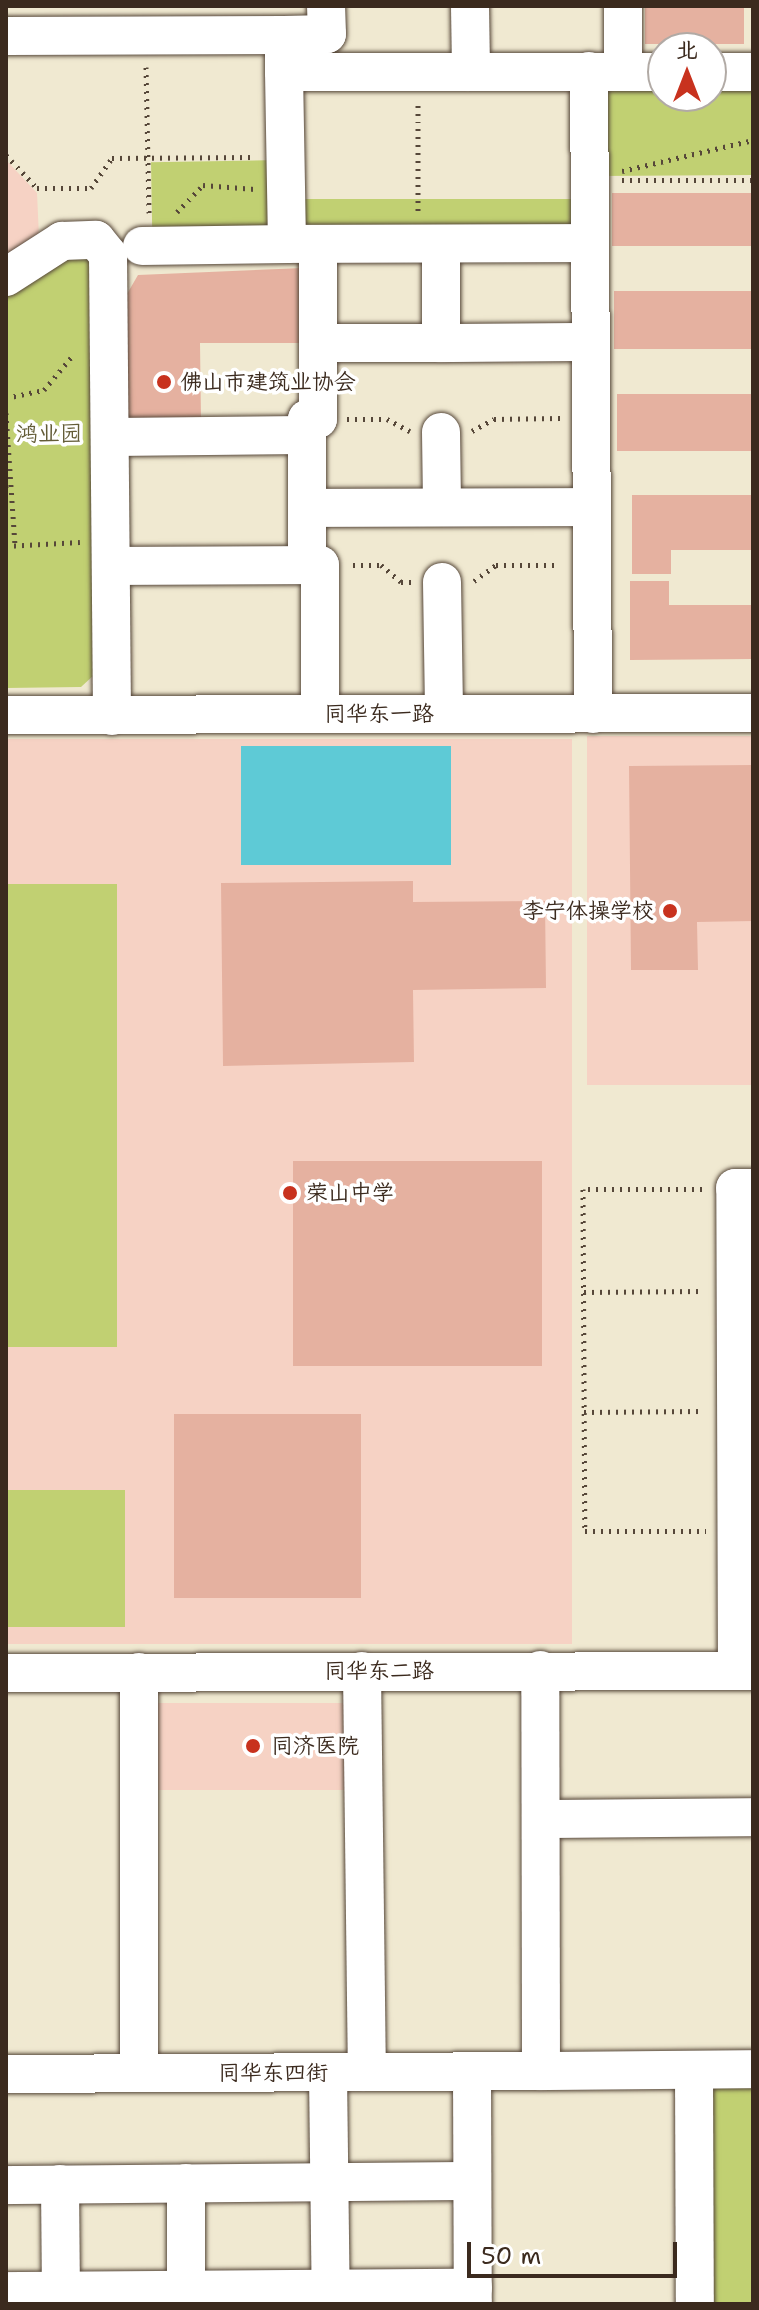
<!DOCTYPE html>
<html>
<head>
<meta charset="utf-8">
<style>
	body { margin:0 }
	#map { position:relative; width:759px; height:2310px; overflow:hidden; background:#f0e9d1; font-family:"Shantell Sans","LXGW WenKai TC",sans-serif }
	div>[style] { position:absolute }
	.built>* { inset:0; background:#f6d2c4; transform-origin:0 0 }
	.green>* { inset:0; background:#c1d072; transform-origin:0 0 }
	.water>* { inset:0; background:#5ecad6; transform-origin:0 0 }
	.building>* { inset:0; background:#e5b1a0; transform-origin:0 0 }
	.path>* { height:5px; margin-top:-2.5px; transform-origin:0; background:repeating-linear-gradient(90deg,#564739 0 2px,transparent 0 8px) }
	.roads { filter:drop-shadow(0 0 2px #564739) drop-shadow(0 0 2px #564739) }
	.minor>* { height:38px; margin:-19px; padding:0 19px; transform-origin:19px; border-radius:19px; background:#fff }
	.dots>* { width:22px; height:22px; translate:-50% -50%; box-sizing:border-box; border:4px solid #fff; border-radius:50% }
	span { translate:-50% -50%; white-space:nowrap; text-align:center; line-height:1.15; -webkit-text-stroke:7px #fff; paint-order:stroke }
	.poi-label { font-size:22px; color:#3b2a1e }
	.left { translate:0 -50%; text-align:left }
	.right { translate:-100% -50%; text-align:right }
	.park-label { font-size:22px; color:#635c37 }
	.street-label { font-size:22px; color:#3b2a1e }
	.frame { position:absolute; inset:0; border:8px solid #3b2a1e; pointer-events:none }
	.north { position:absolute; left:647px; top:32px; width:80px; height:80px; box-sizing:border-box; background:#fff; border:2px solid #b1aaa5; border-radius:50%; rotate:0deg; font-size:22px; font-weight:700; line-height:32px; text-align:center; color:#3b2a1e }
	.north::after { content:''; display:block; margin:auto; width:28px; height:36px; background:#c8321e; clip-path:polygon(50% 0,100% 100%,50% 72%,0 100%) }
	.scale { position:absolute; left:467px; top:2242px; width:210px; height:36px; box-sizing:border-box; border:4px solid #3b2a1e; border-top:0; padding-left:10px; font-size:24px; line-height:28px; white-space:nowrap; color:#3b2a1e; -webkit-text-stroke:6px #fff; paint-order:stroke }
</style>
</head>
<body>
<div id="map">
	<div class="built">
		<div style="clip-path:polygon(6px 160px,37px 193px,39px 237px,6px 262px)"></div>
		<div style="left:753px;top:736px;width:349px;height:166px;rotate:90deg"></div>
		<div style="left:572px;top:739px;width:905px;height:566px;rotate:90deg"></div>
		<div style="left:152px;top:1703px;width:201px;height:87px"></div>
	</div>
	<div class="green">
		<div style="clip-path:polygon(598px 82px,663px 82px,663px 96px,711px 96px,711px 82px,753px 82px,753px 175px,599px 176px)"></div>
		<div style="left:280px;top:160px;width:81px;height:129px;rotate:89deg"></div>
		<div style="left:293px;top:199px;width:289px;height:39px"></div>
		<div style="clip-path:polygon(64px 252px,90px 260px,94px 675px,81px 687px,6px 688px,6px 287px)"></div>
		<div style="left:6px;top:884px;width:111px;height:463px"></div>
		<div style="left:125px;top:1490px;width:137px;height:119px;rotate:90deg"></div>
		<div style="left:753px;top:2083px;width:221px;height:44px;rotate:90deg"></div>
	</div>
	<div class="water">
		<div style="left:451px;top:746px;width:119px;height:210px;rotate:90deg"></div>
	</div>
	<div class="building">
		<div style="left:645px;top:6px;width:99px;height:38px"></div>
		<div style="left:753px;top:193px;width:53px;height:141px;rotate:90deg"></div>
		<div style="clip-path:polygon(303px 268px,303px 343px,200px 343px,201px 420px,127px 421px,127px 294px,138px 275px)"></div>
		<div style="left:614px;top:291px;width:139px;height:58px"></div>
		<div style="left:617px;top:394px;width:136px;height:57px"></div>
		<div style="clip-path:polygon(632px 495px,753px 495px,753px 550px,671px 550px,671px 574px,632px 574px)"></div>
		<div style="clip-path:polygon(630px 581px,669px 581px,669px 605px,753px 605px,753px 659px,630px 660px)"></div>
		<div style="clip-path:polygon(753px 765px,753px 921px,697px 922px,698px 970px,631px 970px,629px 766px)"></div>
		<div style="clip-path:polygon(413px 881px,413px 902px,545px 901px,546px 988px,413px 990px,414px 1062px,223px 1066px,221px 883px)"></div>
		<div style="left:542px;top:1161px;width:205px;height:249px;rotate:90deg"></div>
		<div style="left:174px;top:1414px;width:187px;height:184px"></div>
	</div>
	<div class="path">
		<div style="left:146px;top:67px;width:146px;rotate:88.8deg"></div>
		<div style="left:418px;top:105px;width:110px;rotate:90deg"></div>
		<div style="left:6px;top:155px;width:45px;rotate:46.8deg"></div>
		<div style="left:37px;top:188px;width:54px"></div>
		<div style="left:91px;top:188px;width:37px;rotate:-55deg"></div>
		<div style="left:112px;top:158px;width:143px;rotate:-0.4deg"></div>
		<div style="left:622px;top:171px;width:135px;rotate:-13.3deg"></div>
		<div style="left:622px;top:180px;width:131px"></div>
		<div style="left:177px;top:212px;width:37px;rotate:-46deg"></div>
		<div style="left:203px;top:185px;width:52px;rotate:4.4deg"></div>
		<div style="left:6px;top:398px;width:39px;rotate:-12deg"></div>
		<div style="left:44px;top:390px;width:47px;rotate:-50.2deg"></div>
		<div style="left:6px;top:413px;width:133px;rotate:86.1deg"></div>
		<div style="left:347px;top:419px;width:40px"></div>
		<div style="left:387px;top:419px;width:26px;rotate:28deg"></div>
		<div style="left:472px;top:431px;width:25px;rotate:-29deg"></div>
		<div style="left:494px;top:419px;width:67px;rotate:-0.9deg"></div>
		<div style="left:6px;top:546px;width:74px;rotate:-3.1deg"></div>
		<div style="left:353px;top:565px;width:28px"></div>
		<div style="left:381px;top:565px;width:26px;rotate:40deg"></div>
		<div style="left:401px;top:582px;width:11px"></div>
		<div style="left:474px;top:581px;width:27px;rotate:-36deg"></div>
		<div style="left:496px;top:565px;width:64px"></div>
		<div style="left:702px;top:1189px;width:119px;rotate:180deg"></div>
		<div style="left:583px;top:1189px;width:342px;rotate:89.7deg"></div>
		<div style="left:585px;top:1531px;width:121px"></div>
		<div style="left:584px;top:1292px;width:119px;rotate:-0.5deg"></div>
		<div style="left:584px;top:1412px;width:119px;rotate:-0.5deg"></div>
	</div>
	<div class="roads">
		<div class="minor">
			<div style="left:470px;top:6px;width:66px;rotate:89.1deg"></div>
			<div style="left:623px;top:6px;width:66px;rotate:90deg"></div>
			<div style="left:284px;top:35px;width:43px;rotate:-1.3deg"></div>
			<div style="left:327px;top:34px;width:28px;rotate:-92deg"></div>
			<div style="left:6px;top:36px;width:278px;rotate:-0.2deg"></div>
			<div style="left:284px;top:35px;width:37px;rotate:90deg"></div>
			<div style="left:589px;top:71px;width:643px;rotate:89.64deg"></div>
			<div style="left:711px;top:72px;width:42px"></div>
			<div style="left:589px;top:243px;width:302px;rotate:179.8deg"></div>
			<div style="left:287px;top:244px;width:172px;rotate:-91deg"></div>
			<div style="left:284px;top:72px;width:379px"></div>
			<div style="left:318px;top:244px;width:99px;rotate:90deg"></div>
			<div style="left:142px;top:246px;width:145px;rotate:-0.8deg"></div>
			<div style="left:6px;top:277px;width:67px;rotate:-32.7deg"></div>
			<div style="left:62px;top:241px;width:34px;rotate:-2deg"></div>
			<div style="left:96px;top:240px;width:19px;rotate:51deg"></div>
			<div style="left:108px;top:255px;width:461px;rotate:89.5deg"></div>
			<div style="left:441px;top:343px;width:149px;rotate:-0.4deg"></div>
			<div style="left:441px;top:432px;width:75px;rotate:89.2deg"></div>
			<div style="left:110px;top:437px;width:197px;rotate:-0.6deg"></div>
			<div style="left:307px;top:508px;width:285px;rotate:-0.2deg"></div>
			<div style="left:124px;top:566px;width:183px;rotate:-0.3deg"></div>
			<div style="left:442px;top:582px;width:131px;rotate:89.1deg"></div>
			<div style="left:320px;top:714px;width:149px;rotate:-90deg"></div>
			<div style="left:320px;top:565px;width:13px;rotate:180deg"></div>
			<div style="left:307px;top:565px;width:146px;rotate:-90deg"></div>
			<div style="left:307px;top:419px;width:11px"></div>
			<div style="left:318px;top:419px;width:76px;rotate:-90deg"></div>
			<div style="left:318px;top:343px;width:123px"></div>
			<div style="left:441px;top:343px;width:99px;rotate:-90deg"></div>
			<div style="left:6px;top:715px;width:747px;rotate:-0.15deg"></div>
			<div style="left:362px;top:1671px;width:401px;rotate:89.3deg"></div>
			<div style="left:737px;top:1671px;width:483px;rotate:-90.2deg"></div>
			<div style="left:735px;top:1188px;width:18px"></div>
			<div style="left:139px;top:1672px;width:401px;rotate:90deg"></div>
			<div style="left:6px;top:1673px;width:747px;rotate:-0.15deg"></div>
			<div style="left:541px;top:1819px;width:212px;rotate:-0.5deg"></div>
			<div style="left:694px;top:2070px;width:234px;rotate:89.8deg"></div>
			<div style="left:472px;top:2071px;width:233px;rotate:89.8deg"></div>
			<div style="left:541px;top:2071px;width:212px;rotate:-0.5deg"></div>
			<div style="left:328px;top:2073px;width:231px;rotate:89.3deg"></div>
			<div style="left:6px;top:2074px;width:535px;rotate:-0.32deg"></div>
			<div style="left:541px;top:2071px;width:401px;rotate:-90.1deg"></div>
			<div style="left:186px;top:2183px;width:107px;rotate:90deg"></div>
			<div style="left:60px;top:2184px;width:107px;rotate:89.5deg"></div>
			<div style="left:6px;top:2185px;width:466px;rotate:-0.5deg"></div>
			<div style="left:6px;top:2291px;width:467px;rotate:-0.4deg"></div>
		</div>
	</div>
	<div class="dots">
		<div style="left:164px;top:382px;background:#c8321e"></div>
		<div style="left:670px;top:911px;background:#c8321e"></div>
		<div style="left:290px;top:1193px;background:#c8321e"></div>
		<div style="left:253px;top:1746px;background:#c8321e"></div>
	</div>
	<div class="poi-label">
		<span class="left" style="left:180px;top:382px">佛山市建筑业协会</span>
		<span class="right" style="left:654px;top:911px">李宁体操学校</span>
		<span class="left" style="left:306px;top:1193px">荣山中学</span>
		<span class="left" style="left:271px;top:1746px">同济医院</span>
	</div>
	<div class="park-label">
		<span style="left:49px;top:434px">鸿业园</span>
	</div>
	<div class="street-label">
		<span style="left:379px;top:714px">同华东一路</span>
		<span style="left:379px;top:1671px">同华东二路</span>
		<span style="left:273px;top:2073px">同华东四街</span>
	</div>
	<div class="frame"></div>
	<div class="north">北</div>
	<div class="scale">50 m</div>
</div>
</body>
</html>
